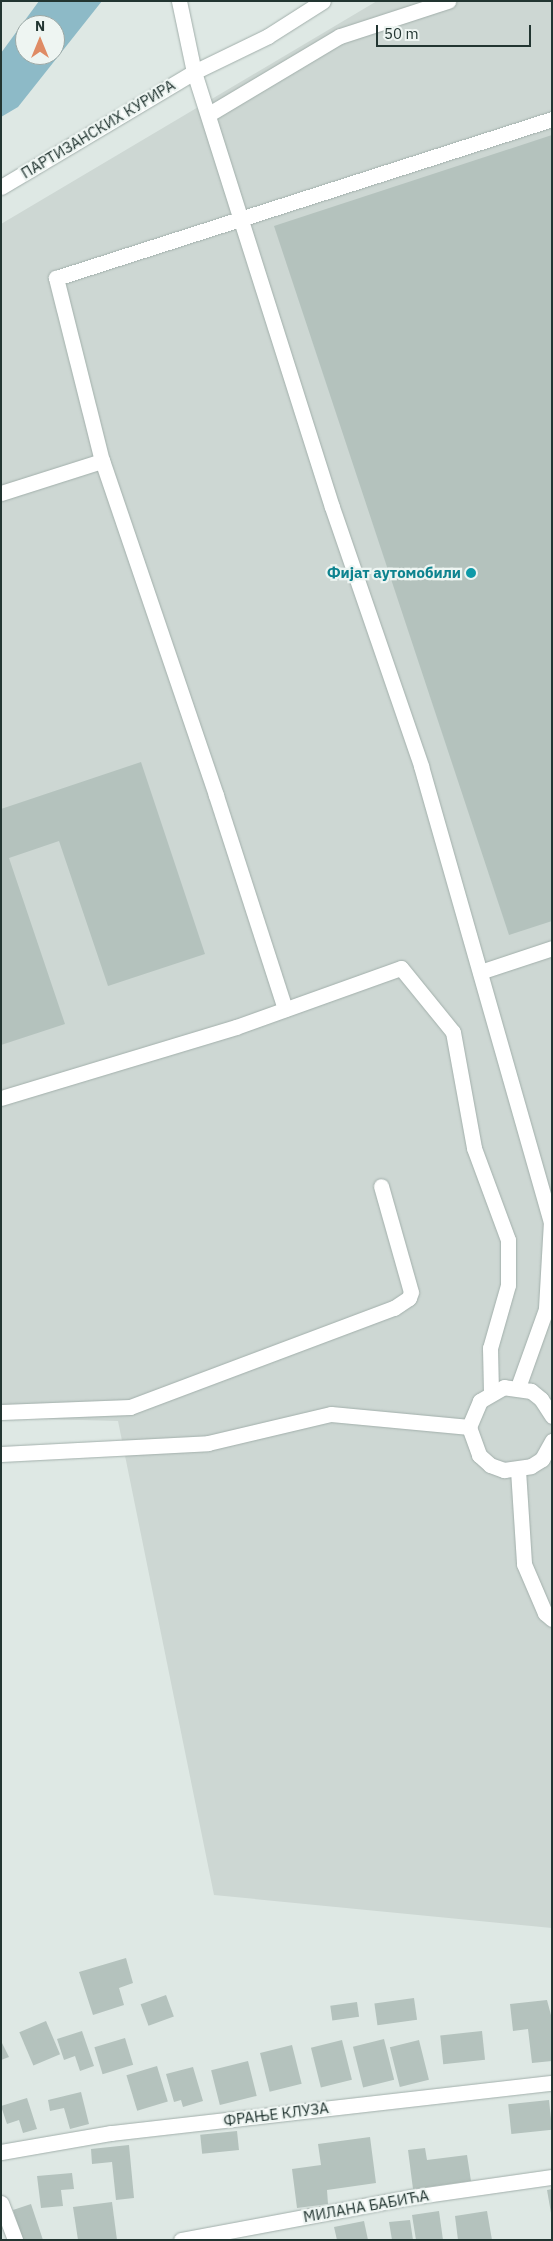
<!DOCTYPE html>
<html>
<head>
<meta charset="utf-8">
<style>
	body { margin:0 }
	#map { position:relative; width:553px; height:2241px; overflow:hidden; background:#dee8e4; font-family:"IBM Plex Sans",sans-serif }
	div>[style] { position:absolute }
	.built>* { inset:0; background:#cdd7d3 }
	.water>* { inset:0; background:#8dbac7 }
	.building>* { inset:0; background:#b4c2bd; transform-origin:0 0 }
	.roads { filter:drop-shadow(0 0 1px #a2afab) drop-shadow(0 0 1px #a2afab) }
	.minor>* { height:15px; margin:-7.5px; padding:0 7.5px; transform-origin:7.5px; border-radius:7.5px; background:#fff }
	.dots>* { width:14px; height:14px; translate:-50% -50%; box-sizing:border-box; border:2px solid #eef5f2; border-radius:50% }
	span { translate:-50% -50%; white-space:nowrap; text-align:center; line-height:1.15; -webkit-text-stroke:4.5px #eef5f2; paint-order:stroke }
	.street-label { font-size:15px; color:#223531 }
	.culture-label { font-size:15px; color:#0d838f; font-weight:700 }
	.right { translate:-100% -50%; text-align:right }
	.frame { position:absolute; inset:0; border:2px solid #223531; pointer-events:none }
	.north { position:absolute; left:15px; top:15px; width:50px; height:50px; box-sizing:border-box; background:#eef5f2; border:1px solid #9ca8a5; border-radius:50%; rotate:0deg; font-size:14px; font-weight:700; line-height:20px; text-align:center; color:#223531 }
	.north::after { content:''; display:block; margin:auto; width:18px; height:22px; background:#df8b65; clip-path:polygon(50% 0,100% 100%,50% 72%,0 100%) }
	.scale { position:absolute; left:376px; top:25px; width:155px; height:22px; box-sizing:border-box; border:2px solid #223531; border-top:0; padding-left:6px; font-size:15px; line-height:18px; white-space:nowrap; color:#223531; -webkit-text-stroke:4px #eef5f2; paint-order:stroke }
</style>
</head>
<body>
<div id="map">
	<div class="built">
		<div style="clip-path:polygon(377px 1px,552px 1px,552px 1928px,214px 1895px,118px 1421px,1px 1418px,1px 224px)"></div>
	</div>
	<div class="water">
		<div style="clip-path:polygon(evenodd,39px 1px,102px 1px,18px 107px,1px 117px,1px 53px,39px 1px,25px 25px,55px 25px,55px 55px,25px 55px,25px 25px)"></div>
	</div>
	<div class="building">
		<div style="clip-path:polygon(552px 135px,552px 921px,509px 935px,274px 226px)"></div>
		<div style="clip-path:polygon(141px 762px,205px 954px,108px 986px,59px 841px,9px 858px,65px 1024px,1px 1045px,1px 809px)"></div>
		<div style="clip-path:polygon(126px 1958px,133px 1983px,119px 1988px,124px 2005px,93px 2015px,79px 1972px)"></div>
		<div style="left:166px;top:1995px;width:23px;height:27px;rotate:70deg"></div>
		<div style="left:414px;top:1998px;width:22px;height:40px;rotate:82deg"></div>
		<div style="clip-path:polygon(547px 2000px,552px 2019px,552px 2061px,532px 2063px,528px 2029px,513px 2031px,510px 2004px)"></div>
		<div style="left:357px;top:2002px;width:15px;height:27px;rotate:82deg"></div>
		<div style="left:46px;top:2021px;width:36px;height:29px;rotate:67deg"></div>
		<div style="clip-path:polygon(82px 2031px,94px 2066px,80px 2071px,75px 2056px,64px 2060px,57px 2039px)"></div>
		<div style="left:482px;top:2031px;width:29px;height:42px;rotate:84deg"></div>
		<div style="left:125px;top:2038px;width:28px;height:32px;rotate:73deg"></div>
		<div style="left:384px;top:2039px;width:42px;height:32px;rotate:76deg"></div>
		<div style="left:342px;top:2040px;width:41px;height:32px;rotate:76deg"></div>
		<div style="left:419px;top:2040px;width:41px;height:30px;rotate:76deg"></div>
		<div style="clip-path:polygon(1px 2041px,9px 2057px,1px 2060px)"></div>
		<div style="left:292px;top:2045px;width:40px;height:33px;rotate:76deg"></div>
		<div style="left:248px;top:2061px;width:36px;height:38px;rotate:76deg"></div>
		<div style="left:157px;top:2066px;width:37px;height:32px;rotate:73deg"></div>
		<div style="clip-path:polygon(193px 2067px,203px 2101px,183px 2107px,181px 2100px,174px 2102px,166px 2074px)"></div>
		<div style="clip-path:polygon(81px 2092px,89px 2124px,70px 2129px,64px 2108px,50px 2111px,48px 2100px)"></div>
		<div style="clip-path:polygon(27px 2098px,37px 2129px,23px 2133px,19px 2120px,7px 2124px,1px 2106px)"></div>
		<div style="left:549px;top:2100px;width:30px;height:41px;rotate:84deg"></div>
		<div style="left:237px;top:2131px;width:19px;height:37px;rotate:84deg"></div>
		<div style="clip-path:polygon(370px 2137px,376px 2183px,327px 2190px,328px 2204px,297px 2208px,292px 2169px,321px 2165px,318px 2144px)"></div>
		<div style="clip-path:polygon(129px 2145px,134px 2198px,116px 2200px,112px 2162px,92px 2164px,91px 2149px)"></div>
		<div style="clip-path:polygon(425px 2148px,427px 2160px,467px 2155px,471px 2181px,413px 2189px,408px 2150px)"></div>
		<div style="clip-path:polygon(72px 2173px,74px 2189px,61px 2190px,63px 2206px,41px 2208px,37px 2176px)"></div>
		<div style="clip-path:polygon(552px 2189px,552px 2213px,551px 2213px,547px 2190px)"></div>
		<div style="clip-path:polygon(112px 2202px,117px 2240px,78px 2240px,73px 2207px)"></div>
		<div style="clip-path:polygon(31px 2204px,43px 2240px,23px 2240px,13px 2210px)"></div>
		<div style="clip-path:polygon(439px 2211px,443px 2240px,416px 2240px,412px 2215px)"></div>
		<div style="clip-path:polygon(487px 2211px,492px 2240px,458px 2240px,455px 2216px)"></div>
		<div style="clip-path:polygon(410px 2220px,413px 2240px,392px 2240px,389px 2222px)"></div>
		<div style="clip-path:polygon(364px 2221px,368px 2240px,337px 2240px,334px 2227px)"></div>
	</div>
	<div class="roads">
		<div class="minor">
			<div style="left:179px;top:1px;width:73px;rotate:78.1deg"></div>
			<div style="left:194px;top:72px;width:456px;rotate:72.4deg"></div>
			<div style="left:332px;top:507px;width:274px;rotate:71deg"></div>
			<div style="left:421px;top:766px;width:473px;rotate:74.1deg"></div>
			<div style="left:551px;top:1221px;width:88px;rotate:93.3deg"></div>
			<div style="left:546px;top:1309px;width:83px;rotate:109.7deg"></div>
			<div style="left:209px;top:114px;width:152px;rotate:-30.8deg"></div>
			<div style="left:340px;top:36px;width:114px;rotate:-18deg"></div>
			<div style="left:1px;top:187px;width:225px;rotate:-30.8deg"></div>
			<div style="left:194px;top:72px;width:82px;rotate:-25.9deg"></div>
			<div style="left:268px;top:36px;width:65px;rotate:-32.5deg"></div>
			<div style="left:1px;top:493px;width:106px;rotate:-17.6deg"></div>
			<div style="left:480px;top:972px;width:76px;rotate:-18.4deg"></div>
			<div style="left:285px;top:1009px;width:225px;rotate:-107.9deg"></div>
			<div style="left:216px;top:795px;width:353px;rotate:-108.8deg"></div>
			<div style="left:102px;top:461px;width:189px;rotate:-104.1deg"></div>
			<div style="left:56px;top:278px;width:521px;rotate:-17.77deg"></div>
			<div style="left:1px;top:1098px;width:245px;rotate:-16.8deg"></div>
			<div style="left:236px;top:1027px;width:175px;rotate:-19.7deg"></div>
			<div style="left:401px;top:968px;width:82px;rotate:50.9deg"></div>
			<div style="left:453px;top:1032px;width:118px;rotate:79.7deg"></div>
			<div style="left:474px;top:1148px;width:98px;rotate:69.7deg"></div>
			<div style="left:508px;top:1240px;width:45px;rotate:90deg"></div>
			<div style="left:508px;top:1285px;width:66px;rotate:105.9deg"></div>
			<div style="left:490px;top:1348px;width:44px;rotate:88.7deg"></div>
			<div style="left:1px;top:1412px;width:129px;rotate:-2.2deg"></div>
			<div style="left:130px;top:1407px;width:282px;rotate:-20.6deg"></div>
			<div style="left:394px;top:1308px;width:18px;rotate:-34deg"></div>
			<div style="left:409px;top:1298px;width:6px;rotate:-72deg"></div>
			<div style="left:411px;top:1292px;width:110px;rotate:-105.8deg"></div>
			<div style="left:552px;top:1416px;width:20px;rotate:-123deg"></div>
			<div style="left:541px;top:1399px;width:13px;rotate:-141deg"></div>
			<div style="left:531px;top:1391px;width:27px;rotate:-172deg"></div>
			<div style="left:504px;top:1387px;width:28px;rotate:150deg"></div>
			<div style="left:480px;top:1401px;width:28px;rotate:113deg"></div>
			<div style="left:469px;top:1427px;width:30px;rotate:70deg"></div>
			<div style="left:479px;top:1455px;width:15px;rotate:42deg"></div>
			<div style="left:490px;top:1465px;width:15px;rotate:20deg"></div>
			<div style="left:504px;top:1470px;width:27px;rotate:-8deg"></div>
			<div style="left:531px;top:1466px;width:13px;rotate:-32deg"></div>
			<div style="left:542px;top:1459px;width:21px;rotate:-61deg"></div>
			<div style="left:1px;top:1454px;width:207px;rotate:-3deg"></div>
			<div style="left:208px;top:1443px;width:126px;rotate:-13.3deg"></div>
			<div style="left:331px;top:1414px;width:139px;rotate:5.4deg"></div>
			<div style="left:518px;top:1470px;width:94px;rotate:86.3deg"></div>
			<div style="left:524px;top:1564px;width:53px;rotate:66.8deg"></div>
			<div style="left:545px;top:1613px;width:9px;rotate:41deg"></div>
			<div style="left:1px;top:2152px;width:112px;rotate:-9.8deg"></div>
			<div style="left:111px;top:2133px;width:444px;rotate:-6.5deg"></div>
			<div style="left:1px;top:2203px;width:40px;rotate:69deg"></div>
			<div style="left:181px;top:2240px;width:234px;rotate:-10.6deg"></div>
			<div style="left:411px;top:2197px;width:142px;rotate:-8.1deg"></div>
		</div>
	</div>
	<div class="dots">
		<div style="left:471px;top:573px;background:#0f9aa8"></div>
	</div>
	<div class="street-label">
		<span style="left:98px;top:129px;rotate:-31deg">ПАРТИЗАНСКИХ КУРИРА</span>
		<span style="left:276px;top:2114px;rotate:-7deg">ФРАЊЕ КЛУЗА</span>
		<span style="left:366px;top:2206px;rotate:-10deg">МИЛАНА БАБИЋА</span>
	</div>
	<div class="culture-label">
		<span class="right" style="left:461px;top:573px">Фијат аутомобили</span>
	</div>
	<div class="frame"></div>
	<div class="north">N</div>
	<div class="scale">50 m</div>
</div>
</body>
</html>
